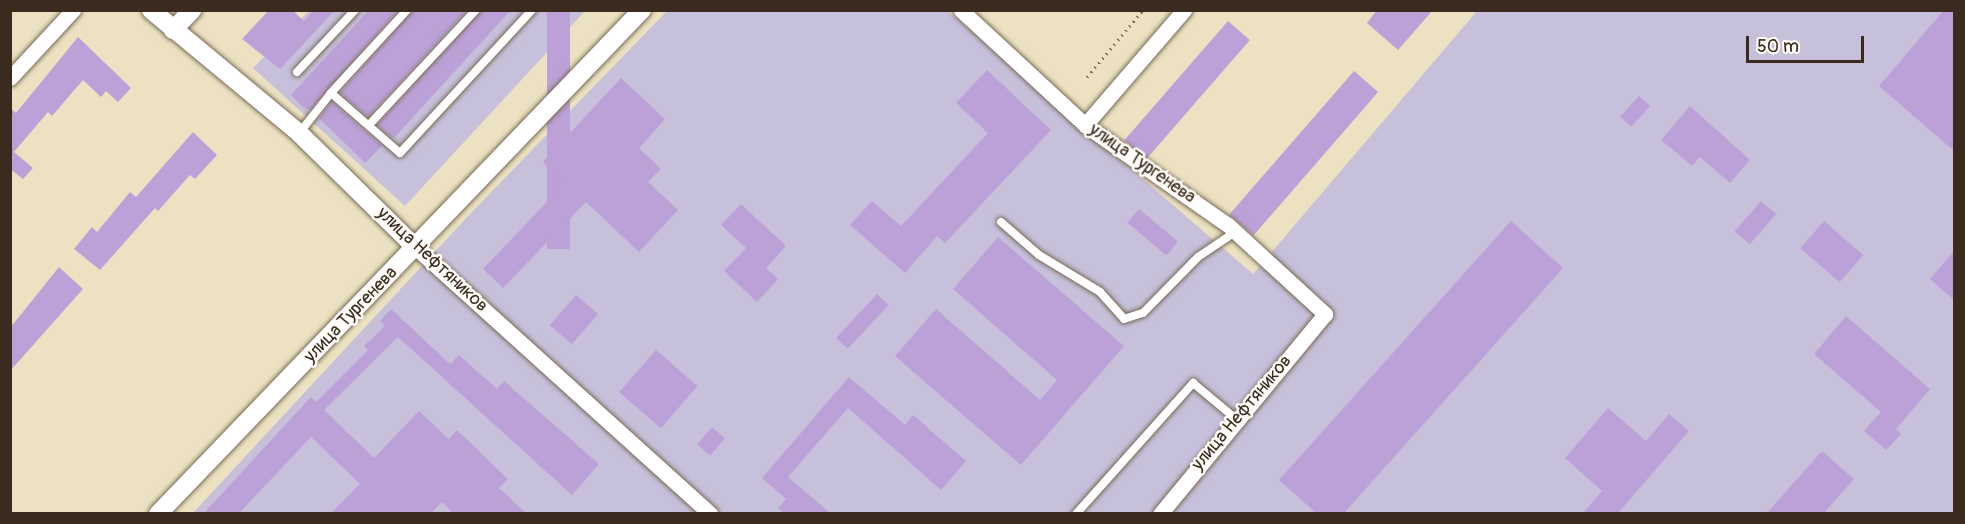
<!DOCTYPE html>
<html>
<head>
<meta charset="utf-8">
<style>
	body { margin:0 }
	#map { position:relative; width:1965px; height:524px; overflow:hidden; background:#ece2c1; font-family:Pangolin,sans-serif }
	div>[style] { position:absolute }
	.industrial>* { inset:0; background:#c6c0da }
	.building>* { inset:0; background:#bca1d8; transform-origin:0 0 }
	.path>* { height:3px; margin-top:-1.5px; transform-origin:0; background:repeating-linear-gradient(90deg,#796a57 0 1.5px,transparent 0 6px) }
	.roads { filter:drop-shadow(0 0 2px #796a57) drop-shadow(0 0 2px #796a57) }
	.service>* { height:8px; margin:-4px; padding:0 4px; transform-origin:4px; border-radius:4px; background:#fff }
	.minor>* { height:15px; margin:-7.5px; padding:0 7.5px; transform-origin:7.5px; border-radius:7.5px; background:#fff }
	.tertiary>* { height:18px; margin:-9px; padding:0 9px; transform-origin:9px; border-radius:9px; background:#fff }
	span { translate:-50% -50%; white-space:nowrap; text-align:center; line-height:1.15; -webkit-text-stroke:5px #fdfcf7; paint-order:stroke }
	.street-label { font-size:18px; color:#3b2a1e }
	.frame { position:absolute; inset:0; border:12px solid #3b2a1e; pointer-events:none }
	.scale { position:absolute; left:1746px; top:36px; width:118px; height:27px; box-sizing:border-box; border:3px solid #3b2a1e; border-top:0; padding-left:8px; font-size:18px; line-height:21px; white-space:nowrap; color:#3b2a1e; -webkit-text-stroke:4px #fdfcf7; paint-order:stroke }
</style>
</head>
<body>
<div id="map">
	<div class="industrial">
		<div style="clip-path:polygon(309px 11px,585px 11px,405px 206px,253px 68px)"></div>
		<div style="clip-path:polygon(667px 11px,948px 11px,1253px 274px,1477px 11px,1954px 11px,1954px 513px,192px 514px,471px 213px)"></div>
	</div>
	<div class="building">
		<div style="clip-path:polygon(269px 10px,292px 10px,304px 21px,314px 10px,335px 10px,280px 69px,242px 39px)"></div>
		<div style="clip-path:polygon(369px 10px,398px 10px,310px 110px,303px 107px,291px 95px)"></div>
		<div style="clip-path:polygon(413px 10px,467px 10px,368px 117px,340px 93px)"></div>
		<div style="clip-path:polygon(482px 10px,511px 10px,394px 138px,391px 137px,377px 125px)"></div>
		<div style="left:547px;top:10px;width:23px;height:239px"></div>
		<div style="clip-path:polygon(1377px 10px,1433px 10px,1398px 50px,1367px 23px)"></div>
		<div style="clip-path:polygon(1944px 10px,1954px 10px,1954px 151px,1879px 86px)"></div>
		<div style="left:1228px;top:21px;width:29px;height:158px;rotate:41deg"></div>
		<div style="clip-path:polygon(78px 37px,131px 88px,118px 102px,106px 91px,101px 97px,83px 80px,52px 116px,48px 112px,14px 152px,33px 168px,23px 179px,10px 169px,10px 108px,16px 113px)"></div>
		<div style="clip-path:polygon(987px 70px,1051px 130px,945px 243px,937px 236px,905px 273px,850px 225px,872px 201px,901px 226px,988px 133px,956px 103px)"></div>
		<div style="left:1354px;top:71px;width:32px;height:190px;rotate:41deg"></div>
		<div style="clip-path:polygon(621px 78px,665px 119px,639px 148px,661px 169px,648px 182px,678px 210px,639px 252px,586px 202px,503px 288px,483px 269px,565px 183px,543px 162px)"></div>
		<div style="left:1639px;top:96px;width:15px;height:28px;rotate:42deg"></div>
		<div style="clip-path:polygon(332px 102px,382px 146px,365px 163px,319px 118px)"></div>
		<div style="clip-path:polygon(1690px 106px,1750px 160px,1730px 183px,1700px 157px,1692px 166px,1661px 140px)"></div>
		<div style="clip-path:polygon(193px 132px,217px 155px,195px 179px,190px 175px,158px 211px,155px 208px,100px 270px,74px 249px,92px 227px,97px 232px,130px 192px,136px 197px)"></div>
		<div style="left:1761px;top:201px;width:20px;height:40px;rotate:41deg"></div>
		<div style="clip-path:polygon(741px 204px,786px 246px,766px 268px,778px 279px,757px 302px,724px 271px,746px 248px,721px 225px)"></div>
		<div style="left:1139px;top:209px;width:51px;height:18px;rotate:40deg"></div>
		<div style="clip-path:polygon(1511px 221px,1563px 268px,1344px 513px,1316px 513px,1279px 480px)"></div>
		<div style="left:1824px;top:221px;width:52px;height:36px;rotate:41deg"></div>
		<div style="clip-path:polygon(998px 237px,1124px 346px,1021px 465px,895px 356px,936px 309px,1040px 400px,1057px 380px,953px 289px)"></div>
		<div style="clip-path:polygon(1954px 251px,1954px 300px,1930px 279px)"></div>
		<div style="clip-path:polygon(59px 267px,83px 289px,10px 371px,10px 328px)"></div>
		<div style="left:877px;top:294px;width:16px;height:60px;rotate:43deg"></div>
		<div style="left:576px;top:295px;width:29px;height:40px;rotate:41deg"></div>
		<div style="clip-path:polygon(391px 309px,450px 364px,459px 355px,497px 389px,504px 381px,599px 464px,572px 495px,398px 337px,324px 410px,374px 458px,419px 411px,449px 439px,457px 430px,508px 479px,499px 488px,526px 513px,453px 513px,442px 502px,431px 513px,331px 513px,360px 484px,311px 437px,239px 513px,204px 513px,311px 397px,316px 402px,368px 350px,364px 346px,385px 326px,380px 321px)"></div>
		<div style="clip-path:polygon(1846px 316px,1930px 389px,1896px 429px,1901px 434px,1886px 450px,1864px 431px,1881px 412px,1814px 354px)"></div>
		<div style="left:656px;top:350px;width:55px;height:56px;rotate:41deg"></div>
		<div style="clip-path:polygon(849px 377px,905px 425px,913px 415px,966px 461px,941px 490px,848px 408px,788px 477px,830px 513px,784px 513px,778px 508px,786px 499px,762px 478px)"></div>
		<div style="clip-path:polygon(1608px 408px,1646px 441px,1669px 414px,1689px 431px,1618px 513px,1583px 513px,1602px 491px,1565px 458px)"></div>
		<div style="left:712px;top:427px;width:17px;height:23px;rotate:40deg"></div>
		<div style="clip-path:polygon(1822px 451px,1854px 479px,1824px 513px,1767px 513px)"></div>
	</div>
	<div class="path">
		<div style="left:1087px;top:77px;width:87px;rotate:-50.1deg"></div>
	</div>
	<div class="roads">
		<div class="service">
			<div style="left:407px;top:10px;width:113px;rotate:132.5deg"></div>
			<div style="left:331px;top:93px;width:91px;rotate:41deg"></div>
			<div style="left:400px;top:153px;width:195px;rotate:-47.3deg"></div>
			<div style="left:297px;top:72px;width:85px;rotate:-46.9deg"></div>
			<div style="left:369px;top:125px;width:157px;rotate:-47.1deg"></div>
			<div style="left:300px;top:132px;width:50px;rotate:-51.5deg"></div>
			<div style="left:1001px;top:222px;width:50px;rotate:41deg"></div>
			<div style="left:1039px;top:255px;width:71px;rotate:31.2deg"></div>
			<div style="left:1100px;top:292px;width:36px;rotate:48deg"></div>
			<div style="left:1124px;top:319px;width:20px;rotate:-18deg"></div>
			<div style="left:1143px;top:313px;width:78px;rotate:-45.5deg"></div>
			<div style="left:1198px;top:257px;width:45px;rotate:-34deg"></div>
			<div style="left:1076px;top:514px;width:176px;rotate:-48.2deg"></div>
			<div style="left:1193px;top:383px;width:55px;rotate:39.8deg"></div>
		</div>
		<div class="minor">
			<div style="left:961px;top:10px;width:169px;rotate:42.8deg"></div>
			<div style="left:1085px;top:125px;width:174px;rotate:35deg"></div>
			<div style="left:1228px;top:225px;width:132px;rotate:42.5deg"></div>
			<div style="left:1325px;top:314px;width:259px;rotate:129.5deg"></div>
			<div style="left:10px;top:78px;width:93px;rotate:-47.2deg"></div>
			<div style="left:1085px;top:125px;width:152px;rotate:-49.3deg"></div>
			<div style="left:415px;top:247px;width:398px;rotate:42.1deg"></div>
		</div>
		<div class="tertiary">
			<div style="left:151px;top:10px;width:192px;rotate:39.7deg"></div>
			<div style="left:299px;top:133px;width:163px;rotate:44.5deg"></div>
			<div style="left:173px;top:30px;width:28px;rotate:-46deg"></div>
			<div style="left:158px;top:514px;width:699px;rotate:-46.16deg"></div>
		</div>
	</div>
	<div class="street-label">
		<span style="left:1142px;top:164px;rotate:35deg">улица Тургенева</span>
		<span style="left:432px;top:260px;rotate:43deg">улица Нефтяников</span>
		<span style="left:351px;top:315px;rotate:-46deg">улица Тургенева</span>
		<span style="left:1242px;top:413px;rotate:-50deg">улица Нефтяников</span>
	</div>
	<div class="frame"></div>
	<div class="scale">50 m</div>
</div>
</body>
</html>
